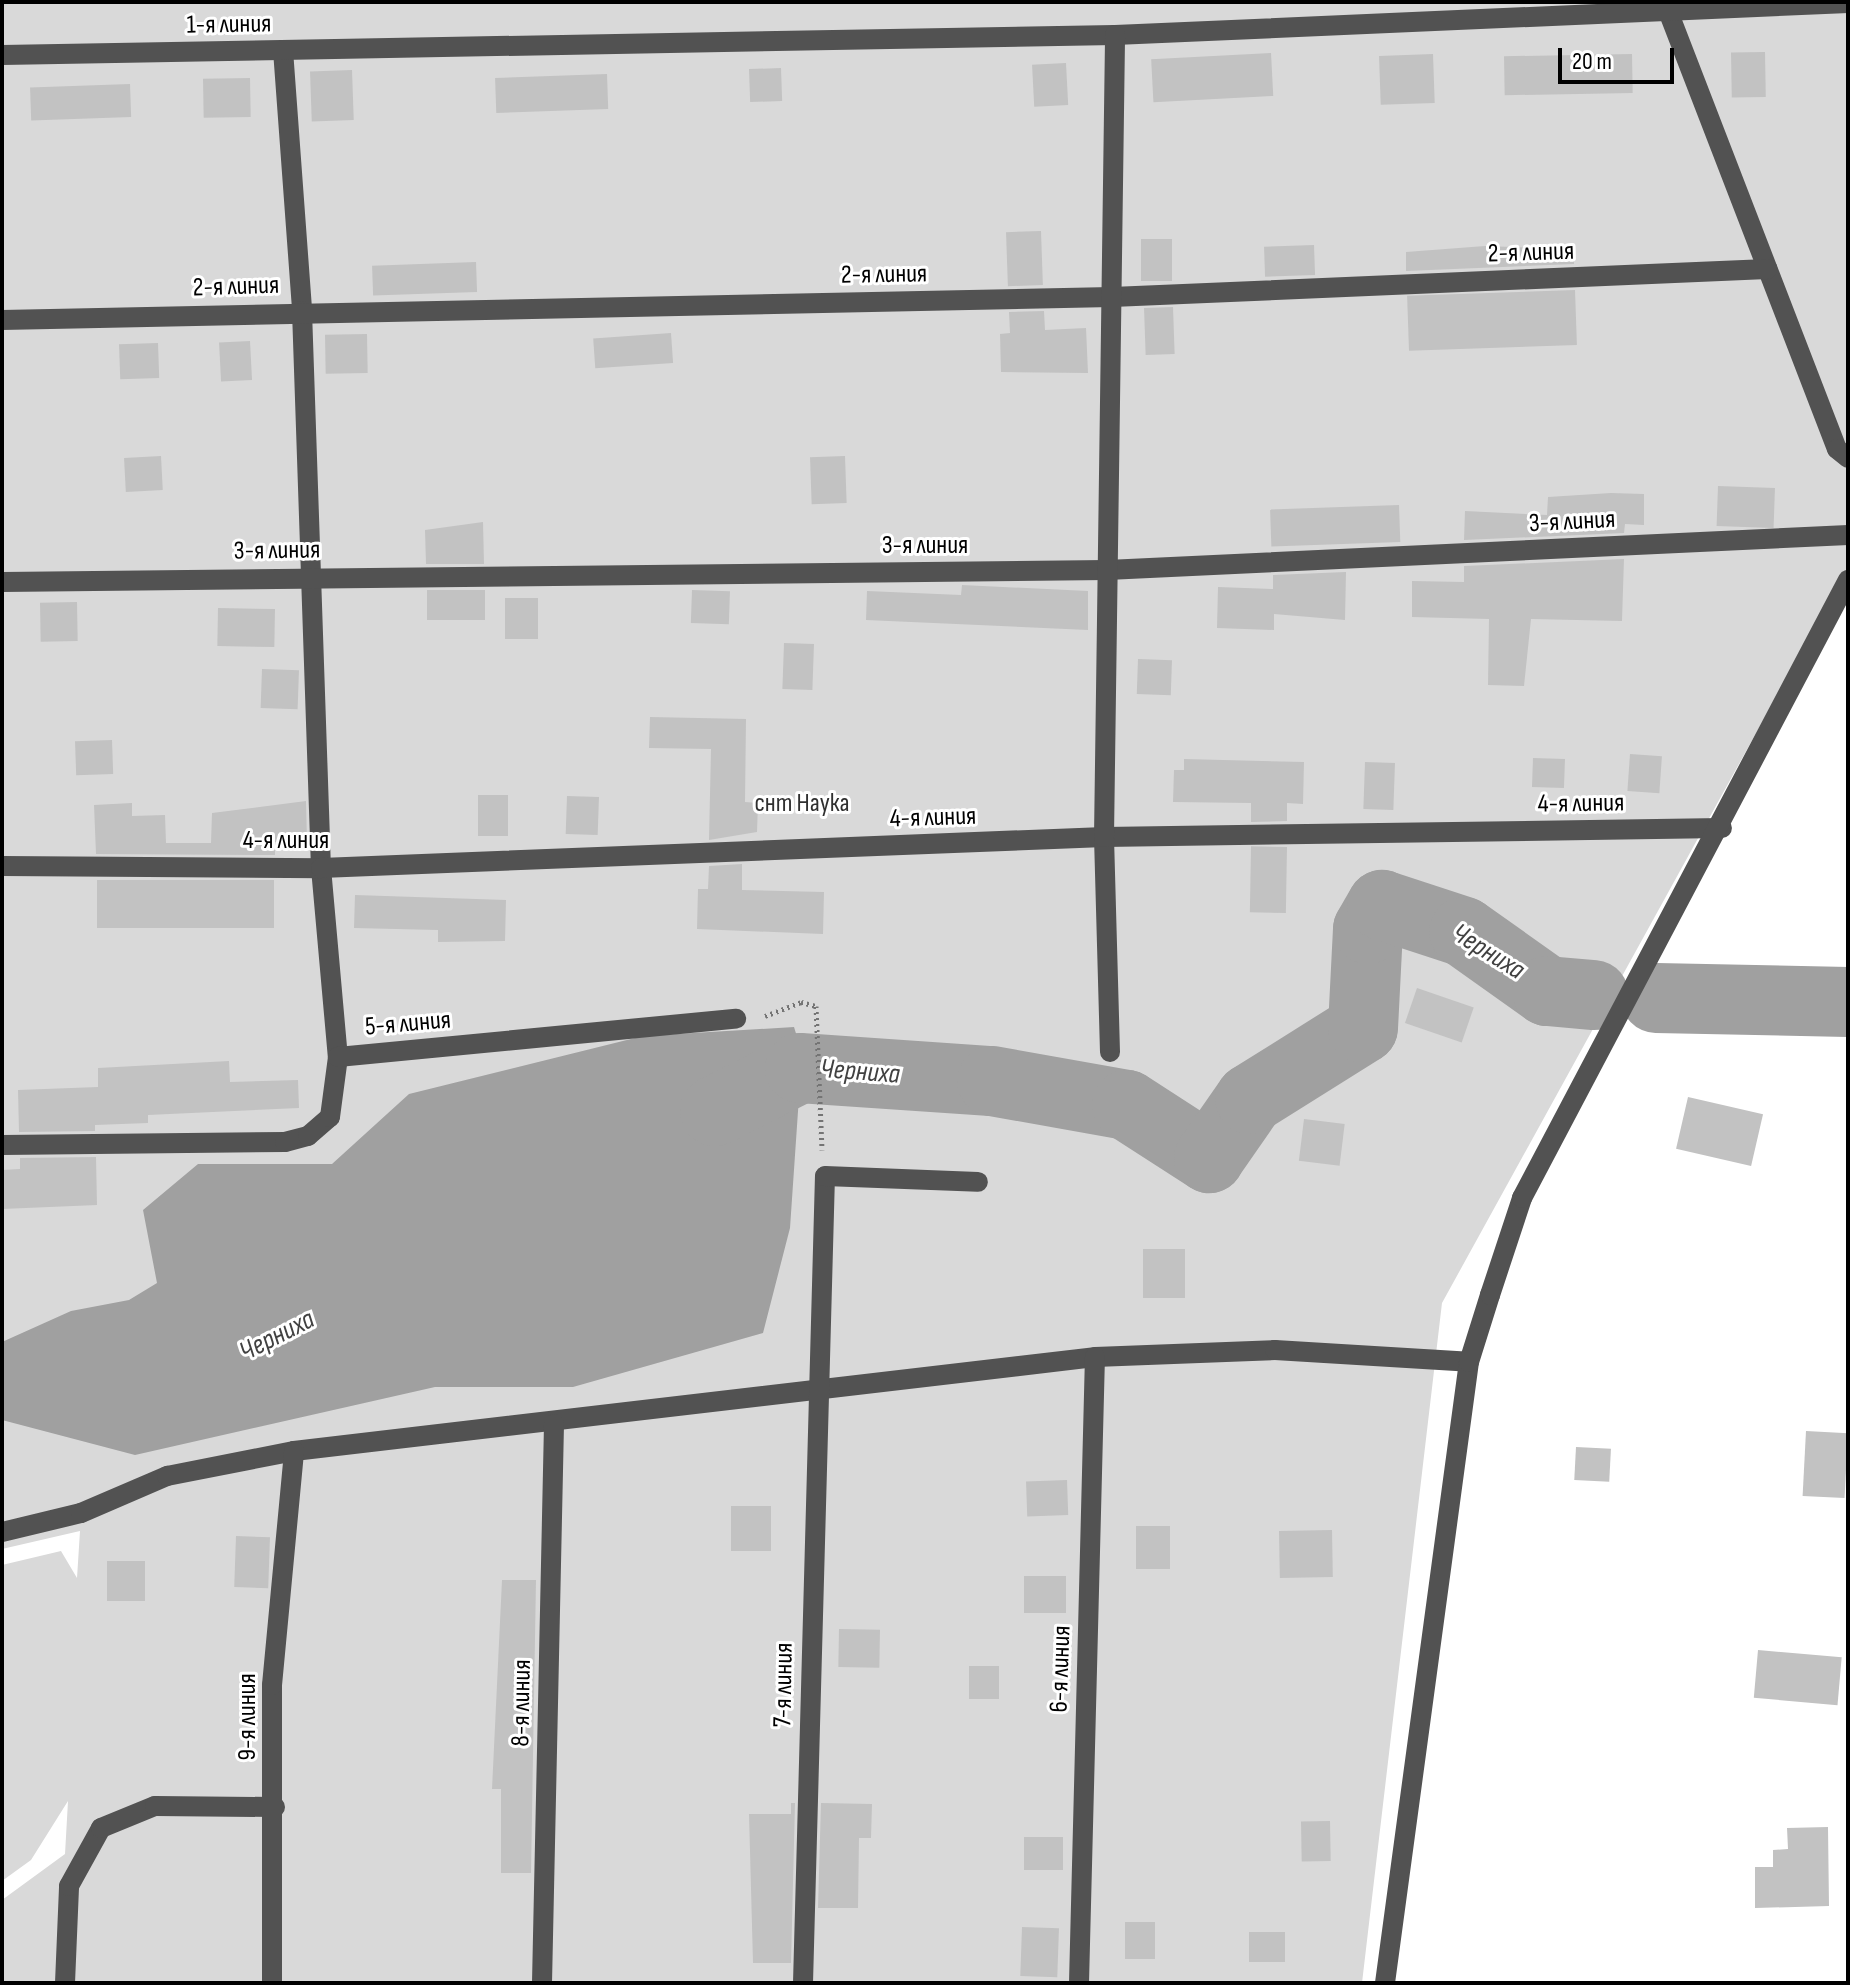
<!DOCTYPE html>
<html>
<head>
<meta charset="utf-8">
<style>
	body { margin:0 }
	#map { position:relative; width:1850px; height:1985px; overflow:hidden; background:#fff; font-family:"Sofia Sans Condensed",sans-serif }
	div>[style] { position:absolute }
	.green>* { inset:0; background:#d9d9d9 }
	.water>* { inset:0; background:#a0a0a0 }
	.river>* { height:70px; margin:-35px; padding:0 35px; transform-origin:35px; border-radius:35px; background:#a0a0a0 }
	.building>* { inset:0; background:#c2c2c2; transform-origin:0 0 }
	.path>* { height:5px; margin-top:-2.5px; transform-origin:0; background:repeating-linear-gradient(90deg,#747474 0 2px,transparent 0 6px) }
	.minor>* { height:20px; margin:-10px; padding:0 10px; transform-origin:10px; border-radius:10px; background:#525252 }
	span { translate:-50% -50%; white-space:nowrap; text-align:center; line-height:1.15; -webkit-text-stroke:6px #fff; paint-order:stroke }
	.street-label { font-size:26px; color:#000 }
	.park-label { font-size:26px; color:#303030 }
	.water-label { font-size:28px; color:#414141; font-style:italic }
	.frame { position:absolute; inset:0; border:4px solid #000; pointer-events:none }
	.scale { position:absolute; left:1558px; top:48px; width:116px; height:36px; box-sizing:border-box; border:4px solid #000; border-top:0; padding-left:10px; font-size:24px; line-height:28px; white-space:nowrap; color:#000; -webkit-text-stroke:6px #fff; paint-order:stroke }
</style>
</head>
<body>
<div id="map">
	<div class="green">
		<div style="clip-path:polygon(2px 2px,1848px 2px,1848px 566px,1442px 1303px,1362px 1983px,2px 1983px,2px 1900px,65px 1854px,68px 1801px,31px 1860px,2px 1881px,2px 1565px,61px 1551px,77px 1578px,80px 1531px,2px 1549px)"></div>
	</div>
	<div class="water">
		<div style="clip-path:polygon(794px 1027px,802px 1053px,790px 1228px,763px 1333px,573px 1387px,435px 1387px,135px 1455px,2px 1420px,2px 1342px,71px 1311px,129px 1300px,157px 1283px,143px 1210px,198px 1164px,332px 1164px,409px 1094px,643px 1036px)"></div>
	</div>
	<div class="river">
		<div style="left:1656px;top:998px;width:192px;rotate:1.2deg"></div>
		<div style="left:715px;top:1111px;width:95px;rotate:-26.8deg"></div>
		<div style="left:800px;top:1068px;width:192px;rotate:3.9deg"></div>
		<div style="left:992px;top:1081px;width:137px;rotate:10.1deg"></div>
		<div style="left:1127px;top:1105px;width:98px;rotate:32.9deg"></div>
		<div style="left:1209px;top:1158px;width:72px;rotate:-55.2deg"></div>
		<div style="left:1250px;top:1099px;width:133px;rotate:-32.1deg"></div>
		<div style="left:1363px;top:1028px;width:99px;rotate:-87.1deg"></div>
		<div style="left:1368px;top:929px;width:28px;rotate:-60deg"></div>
		<div style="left:1382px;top:905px;width:86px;rotate:18.2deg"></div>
		<div style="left:1464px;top:932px;width:102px;rotate:35.4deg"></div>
		<div style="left:1547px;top:991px;width:47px;rotate:4.9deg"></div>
	</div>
	<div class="building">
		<div style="left:1765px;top:52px;width:45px;height:34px;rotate:89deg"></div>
		<div style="left:1271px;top:53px;width:43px;height:120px;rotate:87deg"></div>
		<div style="left:1433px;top:54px;width:49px;height:54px;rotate:88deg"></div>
		<div style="left:1632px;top:54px;width:39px;height:128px;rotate:89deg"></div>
		<div style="left:1066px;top:63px;width:42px;height:34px;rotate:87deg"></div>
		<div style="left:781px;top:68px;width:33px;height:32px;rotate:88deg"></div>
		<div style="left:352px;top:70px;width:50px;height:42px;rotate:88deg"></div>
		<div style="left:607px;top:74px;width:35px;height:112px;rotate:88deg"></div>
		<div style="left:250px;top:78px;width:39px;height:47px;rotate:89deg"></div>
		<div style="left:130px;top:84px;width:33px;height:100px;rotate:88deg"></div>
		<div style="left:1041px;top:231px;width:54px;height:35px;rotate:88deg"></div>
		<div style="left:1172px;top:239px;width:42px;height:31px;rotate:90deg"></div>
		<div style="left:1314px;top:245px;width:30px;height:50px;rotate:88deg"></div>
		<div style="clip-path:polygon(1485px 246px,1574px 249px,1574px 264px,1406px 271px,1406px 252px)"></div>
		<div style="left:476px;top:262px;width:30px;height:104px;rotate:88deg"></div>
		<div style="left:1575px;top:290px;width:55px;height:168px;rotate:88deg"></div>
		<div style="left:1173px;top:307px;width:47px;height:29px;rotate:88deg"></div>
		<div style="clip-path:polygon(1044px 311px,1045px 330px,1086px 328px,1088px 373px,1001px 372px,1000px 334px,1010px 333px,1009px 312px)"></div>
		<div style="left:671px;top:333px;width:30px;height:78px;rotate:86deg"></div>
		<div style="left:367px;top:334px;width:39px;height:42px;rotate:89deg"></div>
		<div style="left:250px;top:341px;width:39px;height:31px;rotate:87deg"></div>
		<div style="left:158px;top:343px;width:35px;height:39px;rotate:88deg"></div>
		<div style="left:161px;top:456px;width:34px;height:37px;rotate:87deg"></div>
		<div style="left:845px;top:456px;width:47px;height:35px;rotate:88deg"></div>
		<div style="left:1718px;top:486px;width:57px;height:40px;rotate:2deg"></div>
		<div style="clip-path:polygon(1611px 493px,1644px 494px,1644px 525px,1625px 524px,1624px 533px,1464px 540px,1465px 511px,1547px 515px,1548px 497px)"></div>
		<div style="left:1399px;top:505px;width:37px;height:129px;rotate:88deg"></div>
		<div style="clip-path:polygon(483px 522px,484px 564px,426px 564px,425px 530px)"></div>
		<div style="clip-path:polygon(1624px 559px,1622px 621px,1531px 619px,1524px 686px,1488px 685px,1489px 619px,1412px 617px,1412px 581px,1464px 582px,1464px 566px)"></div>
		<div style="clip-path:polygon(1346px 572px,1345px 620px,1274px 614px,1274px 630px,1217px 628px,1218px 587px,1273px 589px,1273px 575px)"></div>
		<div style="clip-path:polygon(962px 585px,1088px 591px,1088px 630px,866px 620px,867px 591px,961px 595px)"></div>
		<div style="left:427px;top:590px;width:58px;height:30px"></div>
		<div style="left:692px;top:590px;width:38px;height:33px;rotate:2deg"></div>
		<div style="left:505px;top:598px;width:33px;height:41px"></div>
		<div style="left:77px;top:602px;width:39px;height:37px;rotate:89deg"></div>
		<div style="left:218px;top:608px;width:57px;height:38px;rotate:1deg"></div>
		<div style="left:784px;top:643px;width:30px;height:46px;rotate:2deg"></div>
		<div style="left:1138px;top:659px;width:34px;height:35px;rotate:2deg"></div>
		<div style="left:262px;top:669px;width:37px;height:39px;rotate:2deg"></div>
		<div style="clip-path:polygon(650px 717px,746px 719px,745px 802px,758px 803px,757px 832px,709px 840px,711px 749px,649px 748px)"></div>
		<div style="left:112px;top:740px;width:34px;height:37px;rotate:88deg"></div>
		<div style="left:1630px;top:754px;width:32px;height:37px;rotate:4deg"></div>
		<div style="left:1533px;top:758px;width:32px;height:29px;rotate:2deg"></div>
		<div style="clip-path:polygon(1184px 759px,1304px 762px,1303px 804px,1287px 803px,1287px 821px,1251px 822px,1251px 803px,1173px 802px,1174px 770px,1184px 770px)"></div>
		<div style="left:1365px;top:762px;width:30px;height:47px;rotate:2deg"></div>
		<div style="left:478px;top:795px;width:30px;height:41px"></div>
		<div style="left:567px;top:796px;width:32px;height:38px;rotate:2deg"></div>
		<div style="clip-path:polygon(306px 801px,307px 841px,275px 842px,275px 855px,96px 854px,94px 805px,132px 803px,132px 816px,165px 815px,166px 843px,211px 843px,212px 813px)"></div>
		<div style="left:1287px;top:847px;width:66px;height:36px;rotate:91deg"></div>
		<div style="clip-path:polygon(742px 864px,742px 890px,824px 892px,823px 934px,697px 929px,698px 889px,708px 889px,709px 866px)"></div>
		<div style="left:97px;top:880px;width:177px;height:48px"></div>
		<div style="clip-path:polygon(355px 895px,506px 900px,505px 941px,438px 942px,438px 930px,354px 928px)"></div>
		<div style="left:1417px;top:988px;width:60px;height:37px;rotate:19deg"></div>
		<div style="clip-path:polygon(229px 1061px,230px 1082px,298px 1080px,299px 1108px,148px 1115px,148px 1123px,95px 1125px,95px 1131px,19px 1132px,18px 1090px,98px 1087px,98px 1068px)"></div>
		<div style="left:1688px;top:1097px;width:77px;height:53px;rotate:13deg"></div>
		<div style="left:1304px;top:1119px;width:41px;height:42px;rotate:7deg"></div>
		<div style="clip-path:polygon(96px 1157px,97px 1205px,2px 1209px,2px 1170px,20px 1169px,20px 1158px)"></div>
		<div style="left:1143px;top:1249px;width:42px;height:49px"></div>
		<div style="left:1806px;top:1431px;width:42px;height:65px;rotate:3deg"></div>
		<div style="left:1576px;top:1447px;width:35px;height:33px;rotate:3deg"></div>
		<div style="left:1067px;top:1480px;width:35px;height:41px;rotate:88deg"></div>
		<div style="left:731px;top:1506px;width:40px;height:45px"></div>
		<div style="left:1136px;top:1526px;width:34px;height:43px"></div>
		<div style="left:1332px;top:1530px;width:47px;height:53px;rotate:89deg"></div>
		<div style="left:236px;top:1536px;width:34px;height:51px;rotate:2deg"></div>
		<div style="left:107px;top:1561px;width:38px;height:40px"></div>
		<div style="left:1024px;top:1576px;width:42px;height:37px"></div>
		<div style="clip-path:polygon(502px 1580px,536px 1580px,531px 1873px,501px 1873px,501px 1789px,492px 1789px)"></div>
		<div style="left:839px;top:1629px;width:41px;height:38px;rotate:1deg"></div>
		<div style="left:1758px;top:1650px;width:84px;height:48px;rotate:5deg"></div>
		<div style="left:969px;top:1666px;width:30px;height:33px"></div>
		<div style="clip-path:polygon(791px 1803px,795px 1803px,791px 1963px,753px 1963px,749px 1814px,791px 1814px)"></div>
		<div style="clip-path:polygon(821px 1803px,872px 1804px,871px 1838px,859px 1838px,858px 1908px,818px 1908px)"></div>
		<div style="left:1330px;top:1821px;width:40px;height:29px;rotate:89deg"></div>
		<div style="clip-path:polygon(1828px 1827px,1829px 1906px,1755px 1908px,1755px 1867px,1773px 1867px,1773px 1850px,1788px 1849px,1787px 1828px)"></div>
		<div style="left:1024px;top:1837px;width:39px;height:33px"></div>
		<div style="left:1125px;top:1922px;width:30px;height:37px"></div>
		<div style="left:1022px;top:1927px;width:37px;height:49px;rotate:2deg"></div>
		<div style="left:1249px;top:1932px;width:36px;height:30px"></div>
	</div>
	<div class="path">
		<div style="left:765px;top:1016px;width:39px;rotate:-21deg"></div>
		<div style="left:801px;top:1002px;width:16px;rotate:15deg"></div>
		<div style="left:816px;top:1006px;width:144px;rotate:87.6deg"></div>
	</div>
	<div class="minor">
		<div style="left:1668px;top:11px;width:469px;rotate:68.9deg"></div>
		<div style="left:1837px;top:449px;width:14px;rotate:39deg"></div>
		<div style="left:283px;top:50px;width:262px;rotate:85.8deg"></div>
		<div style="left:302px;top:311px;width:557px;rotate:88.05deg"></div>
		<div style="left:321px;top:868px;width:190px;rotate:84.9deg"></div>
		<div style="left:2px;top:55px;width:1113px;rotate:-1.03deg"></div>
		<div style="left:1115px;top:35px;width:734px;rotate:-2.5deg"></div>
		<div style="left:2px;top:320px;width:1110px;rotate:-1.19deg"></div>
		<div style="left:1112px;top:297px;width:656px;rotate:-2.45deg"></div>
		<div style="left:2px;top:582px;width:1105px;rotate:-0.62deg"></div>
		<div style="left:1107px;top:570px;width:742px;rotate:-2.7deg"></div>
		<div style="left:2px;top:866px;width:319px;rotate:0.4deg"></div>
		<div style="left:321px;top:868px;width:784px;rotate:-2.27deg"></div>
		<div style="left:1104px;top:837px;width:618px;rotate:-0.83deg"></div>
		<div style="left:1110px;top:1052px;width:215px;rotate:-91.6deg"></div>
		<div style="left:1104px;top:837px;width:802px;rotate:-89.21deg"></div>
		<div style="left:2px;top:1145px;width:283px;rotate:-0.6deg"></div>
		<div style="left:285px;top:1142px;width:24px;rotate:-15deg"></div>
		<div style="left:308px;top:1136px;width:29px;rotate:-41deg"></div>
		<div style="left:330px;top:1117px;width:61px;rotate:-82.4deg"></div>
		<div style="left:338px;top:1057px;width:400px;rotate:-5.5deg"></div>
		<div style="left:2px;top:1532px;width:81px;rotate:-13.5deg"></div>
		<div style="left:81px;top:1513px;width:94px;rotate:-23.3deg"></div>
		<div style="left:167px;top:1476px;width:129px;rotate:-11.1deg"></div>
		<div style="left:294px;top:1451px;width:806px;rotate:-6.69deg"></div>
		<div style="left:1095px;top:1357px;width:180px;rotate:-2.2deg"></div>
		<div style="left:1275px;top:1350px;width:194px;rotate:3.5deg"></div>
		<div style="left:65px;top:1983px;width:97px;rotate:-87.6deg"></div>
		<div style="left:69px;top:1886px;width:66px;rotate:-61.1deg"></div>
		<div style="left:101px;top:1828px;width:58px;rotate:-22.2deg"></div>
		<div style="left:155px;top:1806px;width:120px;rotate:0.5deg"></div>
		<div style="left:272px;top:1983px;width:298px;rotate:-90deg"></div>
		<div style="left:272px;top:1685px;width:235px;rotate:-84.6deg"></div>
		<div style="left:542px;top:1983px;width:559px;rotate:-88.77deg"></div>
		<div style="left:803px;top:1983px;width:807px;rotate:-88.44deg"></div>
		<div style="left:825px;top:1176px;width:153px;rotate:2.2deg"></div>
		<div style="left:1079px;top:1983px;width:626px;rotate:-88.54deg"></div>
		<div style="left:1385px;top:1983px;width:627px;rotate:-82.3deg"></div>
		<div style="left:1469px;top:1362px;width:70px;rotate:-72.6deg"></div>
		<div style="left:1490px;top:1295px;width:102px;rotate:-71.7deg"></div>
		<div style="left:1522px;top:1198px;width:699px;rotate:-62.19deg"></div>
	</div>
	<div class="street-label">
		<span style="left:229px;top:25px;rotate:-1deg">1-я линия</span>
		<span style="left:1531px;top:253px;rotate:-2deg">2-я линия</span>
		<span style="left:884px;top:275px;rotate:-1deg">2-я линия</span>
		<span style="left:236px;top:287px;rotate:-2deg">2-я линия</span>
		<span style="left:1572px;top:522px;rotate:-3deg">3-я линия</span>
		<span style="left:925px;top:546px">3-я линия</span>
		<span style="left:277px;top:551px;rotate:-1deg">3-я линия</span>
		<span style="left:1581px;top:804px;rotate:-1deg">4-я линия</span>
		<span style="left:933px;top:818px;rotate:-2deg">4-я линия</span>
		<span style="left:286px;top:841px">4-я линия</span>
		<span style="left:408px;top:1024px;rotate:-5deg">5-я линия</span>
		<span style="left:1061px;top:1669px;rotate:-88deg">6-я линия</span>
		<span style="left:784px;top:1685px;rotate:-89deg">7-я линия</span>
		<span style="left:522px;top:1703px;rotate:-89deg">8-я линия</span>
		<span style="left:248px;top:1717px;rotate:-90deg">9-я линия</span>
	</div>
	<div class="park-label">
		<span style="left:802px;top:804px">снт Наука</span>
	</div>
	<div class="water-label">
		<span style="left:1488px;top:952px;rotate:32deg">Черниха</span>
		<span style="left:860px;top:1072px;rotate:4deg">Черниха</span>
		<span style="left:277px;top:1336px;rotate:-27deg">Черниха</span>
	</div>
	<div class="frame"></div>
	<div class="scale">20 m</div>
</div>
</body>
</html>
